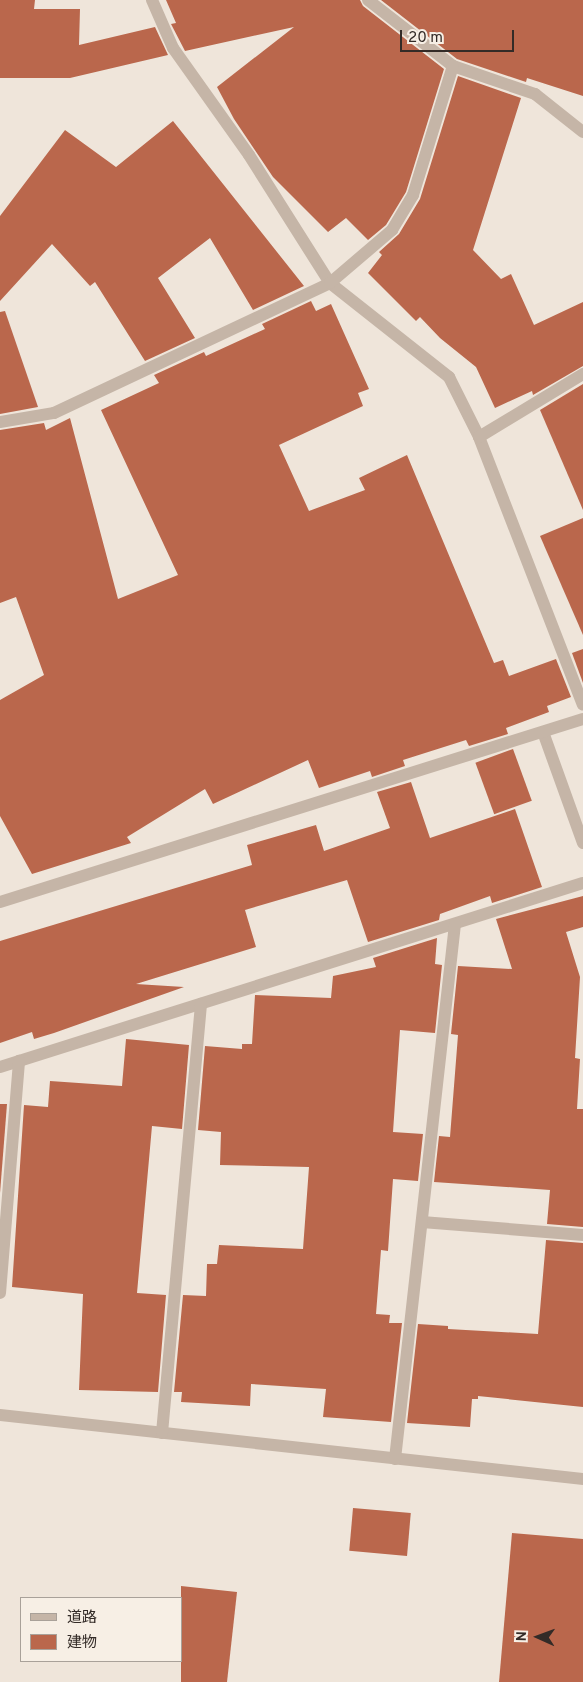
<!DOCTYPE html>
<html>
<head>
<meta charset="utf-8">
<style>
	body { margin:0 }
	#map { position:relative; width:583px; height:1682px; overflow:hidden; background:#efe5da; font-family:Overpass,"Noto Sans JP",sans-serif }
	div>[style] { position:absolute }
	.building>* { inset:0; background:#ba674c; transform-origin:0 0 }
	.minor>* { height:12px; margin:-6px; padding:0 6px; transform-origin:6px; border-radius:6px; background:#c5b5a7 }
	span { translate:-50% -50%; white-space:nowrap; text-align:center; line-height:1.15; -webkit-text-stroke:4px #f7efe5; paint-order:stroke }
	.legend { position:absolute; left:20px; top:1597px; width:162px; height:65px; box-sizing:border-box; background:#f7efe5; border:1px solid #a9a199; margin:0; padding:6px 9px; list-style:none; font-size:15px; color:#332b27 }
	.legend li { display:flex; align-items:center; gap:10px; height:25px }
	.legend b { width:25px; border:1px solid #a9a199 }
	.north { position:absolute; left:513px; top:1612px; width:50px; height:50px; -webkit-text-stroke:4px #f7efe5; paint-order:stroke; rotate:272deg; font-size:14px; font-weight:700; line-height:20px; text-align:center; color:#332b27 }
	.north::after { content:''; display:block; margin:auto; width:18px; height:22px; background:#332b27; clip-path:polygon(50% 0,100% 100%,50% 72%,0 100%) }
	.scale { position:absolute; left:400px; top:30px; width:114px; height:22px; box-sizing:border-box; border:2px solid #332b27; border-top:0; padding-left:6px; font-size:15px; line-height:18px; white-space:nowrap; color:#332b27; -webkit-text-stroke:4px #f7efe5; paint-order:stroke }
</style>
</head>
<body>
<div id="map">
	<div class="building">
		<div style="clip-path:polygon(0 0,35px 0,34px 9px,80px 9px,79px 45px,155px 27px,168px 55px,70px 78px,0 78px)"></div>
		<div style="clip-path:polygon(166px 0,360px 0,363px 6px,444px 69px,406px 192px,386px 225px,368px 240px,346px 218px,328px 232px,273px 177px,234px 119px,217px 87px,294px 27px,185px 51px,171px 24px,176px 23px)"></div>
		<div style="clip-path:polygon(381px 0,583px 0,583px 96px,527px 78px,526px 82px,457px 59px)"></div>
		<div style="clip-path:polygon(458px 76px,521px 98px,473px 250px,501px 279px,511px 274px,534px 325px,583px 302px,583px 366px,533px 395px,532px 391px,495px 408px,476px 367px,440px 338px,420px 317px,416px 321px,368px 273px,382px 255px,379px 252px,399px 234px,420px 199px)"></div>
		<div style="clip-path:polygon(173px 121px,304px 286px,253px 310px,210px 238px,158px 278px,195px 338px,145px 361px,95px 282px,90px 286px,52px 244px,0 301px,0 216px,65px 130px,116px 167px)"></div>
		<div style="clip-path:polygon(311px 301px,316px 311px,331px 304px,369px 389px,358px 393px,363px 406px,279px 445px,309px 511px,365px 490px,359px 478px,407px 455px,494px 663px,503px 660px,509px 676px,556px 659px,571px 697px,547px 706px,549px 712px,506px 728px,508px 734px,469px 746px,466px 740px,403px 760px,405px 766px,372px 777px,370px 771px,319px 788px,308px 760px,213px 804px,205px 789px,127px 837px,131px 843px,32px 874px,0 816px,0 700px,44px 675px,16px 597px,0 603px,0 430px,44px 423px,46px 430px,70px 418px,118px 599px,178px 575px,101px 410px,159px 383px,154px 375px,204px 352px,206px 356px,265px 329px,262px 324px)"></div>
		<div style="clip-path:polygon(5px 311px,38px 407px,0 414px,0 312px)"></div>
		<div style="clip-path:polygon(583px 384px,583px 510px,540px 410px)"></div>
		<div style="clip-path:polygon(583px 518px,583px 635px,540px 536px)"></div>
		<div style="clip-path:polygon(583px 649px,583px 683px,572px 653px)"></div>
		<div style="left:513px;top:749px;width:55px;height:40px;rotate:70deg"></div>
		<div style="clip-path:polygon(411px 782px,430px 838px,515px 809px,542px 887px,492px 903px,490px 896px,440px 914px,439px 920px,368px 942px,347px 880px,245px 910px,256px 947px,136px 984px,184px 987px,54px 1033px,34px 1039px,32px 1032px,0 1043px,0 941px,252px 865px,247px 845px,316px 825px,324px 851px,390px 828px,377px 792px)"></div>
		<div style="clip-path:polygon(583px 896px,583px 927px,566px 932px,580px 977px,575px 1058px,580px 1059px,577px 1109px,583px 1109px,583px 1227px,547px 1224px,550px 1190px,434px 1182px,439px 1136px,450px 1137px,458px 1035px,451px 1034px,458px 966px,512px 969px,496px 919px)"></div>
		<div style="clip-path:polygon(437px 938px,435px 964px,442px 965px,435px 1033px,400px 1030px,393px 1132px,423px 1134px,418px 1181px,393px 1179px,388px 1251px,381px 1250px,376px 1314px,390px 1315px,389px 1323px,402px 1323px,391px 1422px,323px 1417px,326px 1389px,251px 1384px,250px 1406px,181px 1402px,182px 1392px,174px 1392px,183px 1295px,206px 1296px,207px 1264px,217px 1264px,219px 1245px,303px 1249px,309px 1167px,220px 1165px,221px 1132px,198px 1130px,205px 1046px,242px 1049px,242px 1044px,252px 1044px,255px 995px,331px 998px,333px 976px,376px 967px,373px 958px)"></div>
		<div style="clip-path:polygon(126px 1039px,189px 1045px,182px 1129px,152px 1126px,137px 1293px,166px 1295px,158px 1392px,79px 1390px,83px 1294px,12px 1287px,24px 1105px,48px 1107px,50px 1081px,122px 1086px)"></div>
		<div style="clip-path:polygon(0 1104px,7px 1104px,0 1193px)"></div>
		<div style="clip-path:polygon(546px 1240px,583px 1243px,583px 1407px,478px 1396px,478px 1399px,472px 1399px,470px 1427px,407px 1423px,418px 1324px,448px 1326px,448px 1329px,538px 1334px)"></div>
		<div style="left:353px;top:1508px;width:58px;height:43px;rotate:5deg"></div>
		<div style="clip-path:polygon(512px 1533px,583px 1539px,583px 1682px,499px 1682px)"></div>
		<div style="clip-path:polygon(181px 1586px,237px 1592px,227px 1682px,181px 1682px)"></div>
	</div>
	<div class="minor">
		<div style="left:152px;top:0;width:52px;rotate:66.4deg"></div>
		<div style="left:173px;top:48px;width:131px;rotate:54.6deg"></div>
		<div style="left:249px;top:155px;width:151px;rotate:57.7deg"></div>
		<div style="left:330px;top:283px;width:152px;rotate:38.3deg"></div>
		<div style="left:449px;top:377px;width:67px;rotate:63.4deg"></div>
		<div style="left:479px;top:437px;width:287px;rotate:68.8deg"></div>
		<div style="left:368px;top:0;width:108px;rotate:37.8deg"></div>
		<div style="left:453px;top:66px;width:87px;rotate:18.9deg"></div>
		<div style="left:535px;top:94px;width:61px;rotate:38.4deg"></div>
		<div style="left:0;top:422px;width:55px;rotate:-9.5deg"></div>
		<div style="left:54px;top:413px;width:305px;rotate:-25.2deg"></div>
		<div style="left:330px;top:283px;width:82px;rotate:-40.5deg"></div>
		<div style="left:392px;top:230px;width:41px;rotate:-59deg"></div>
		<div style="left:413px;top:195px;width:135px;rotate:-72.8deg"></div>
		<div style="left:479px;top:437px;width:122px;rotate:-31.2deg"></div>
		<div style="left:543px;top:732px;width:118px;rotate:70.2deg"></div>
		<div style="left:0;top:902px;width:611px;rotate:-17.43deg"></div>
		<div style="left:0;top:1067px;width:611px;rotate:-17.52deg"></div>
		<div style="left:422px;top:1222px;width:162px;rotate:4.6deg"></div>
		<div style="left:0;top:1293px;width:233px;rotate:-85.3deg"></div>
		<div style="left:0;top:1415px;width:587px;rotate:6.26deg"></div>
		<div style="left:162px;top:1433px;width:431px;rotate:-84.8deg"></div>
		<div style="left:395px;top:1459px;width:538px;rotate:-83.6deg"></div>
	</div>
	<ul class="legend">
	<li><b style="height:6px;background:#c5b5a7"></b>道路</li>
	<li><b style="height:14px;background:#ba674c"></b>建物</li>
	</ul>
	<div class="north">N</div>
	<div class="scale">20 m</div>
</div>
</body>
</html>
